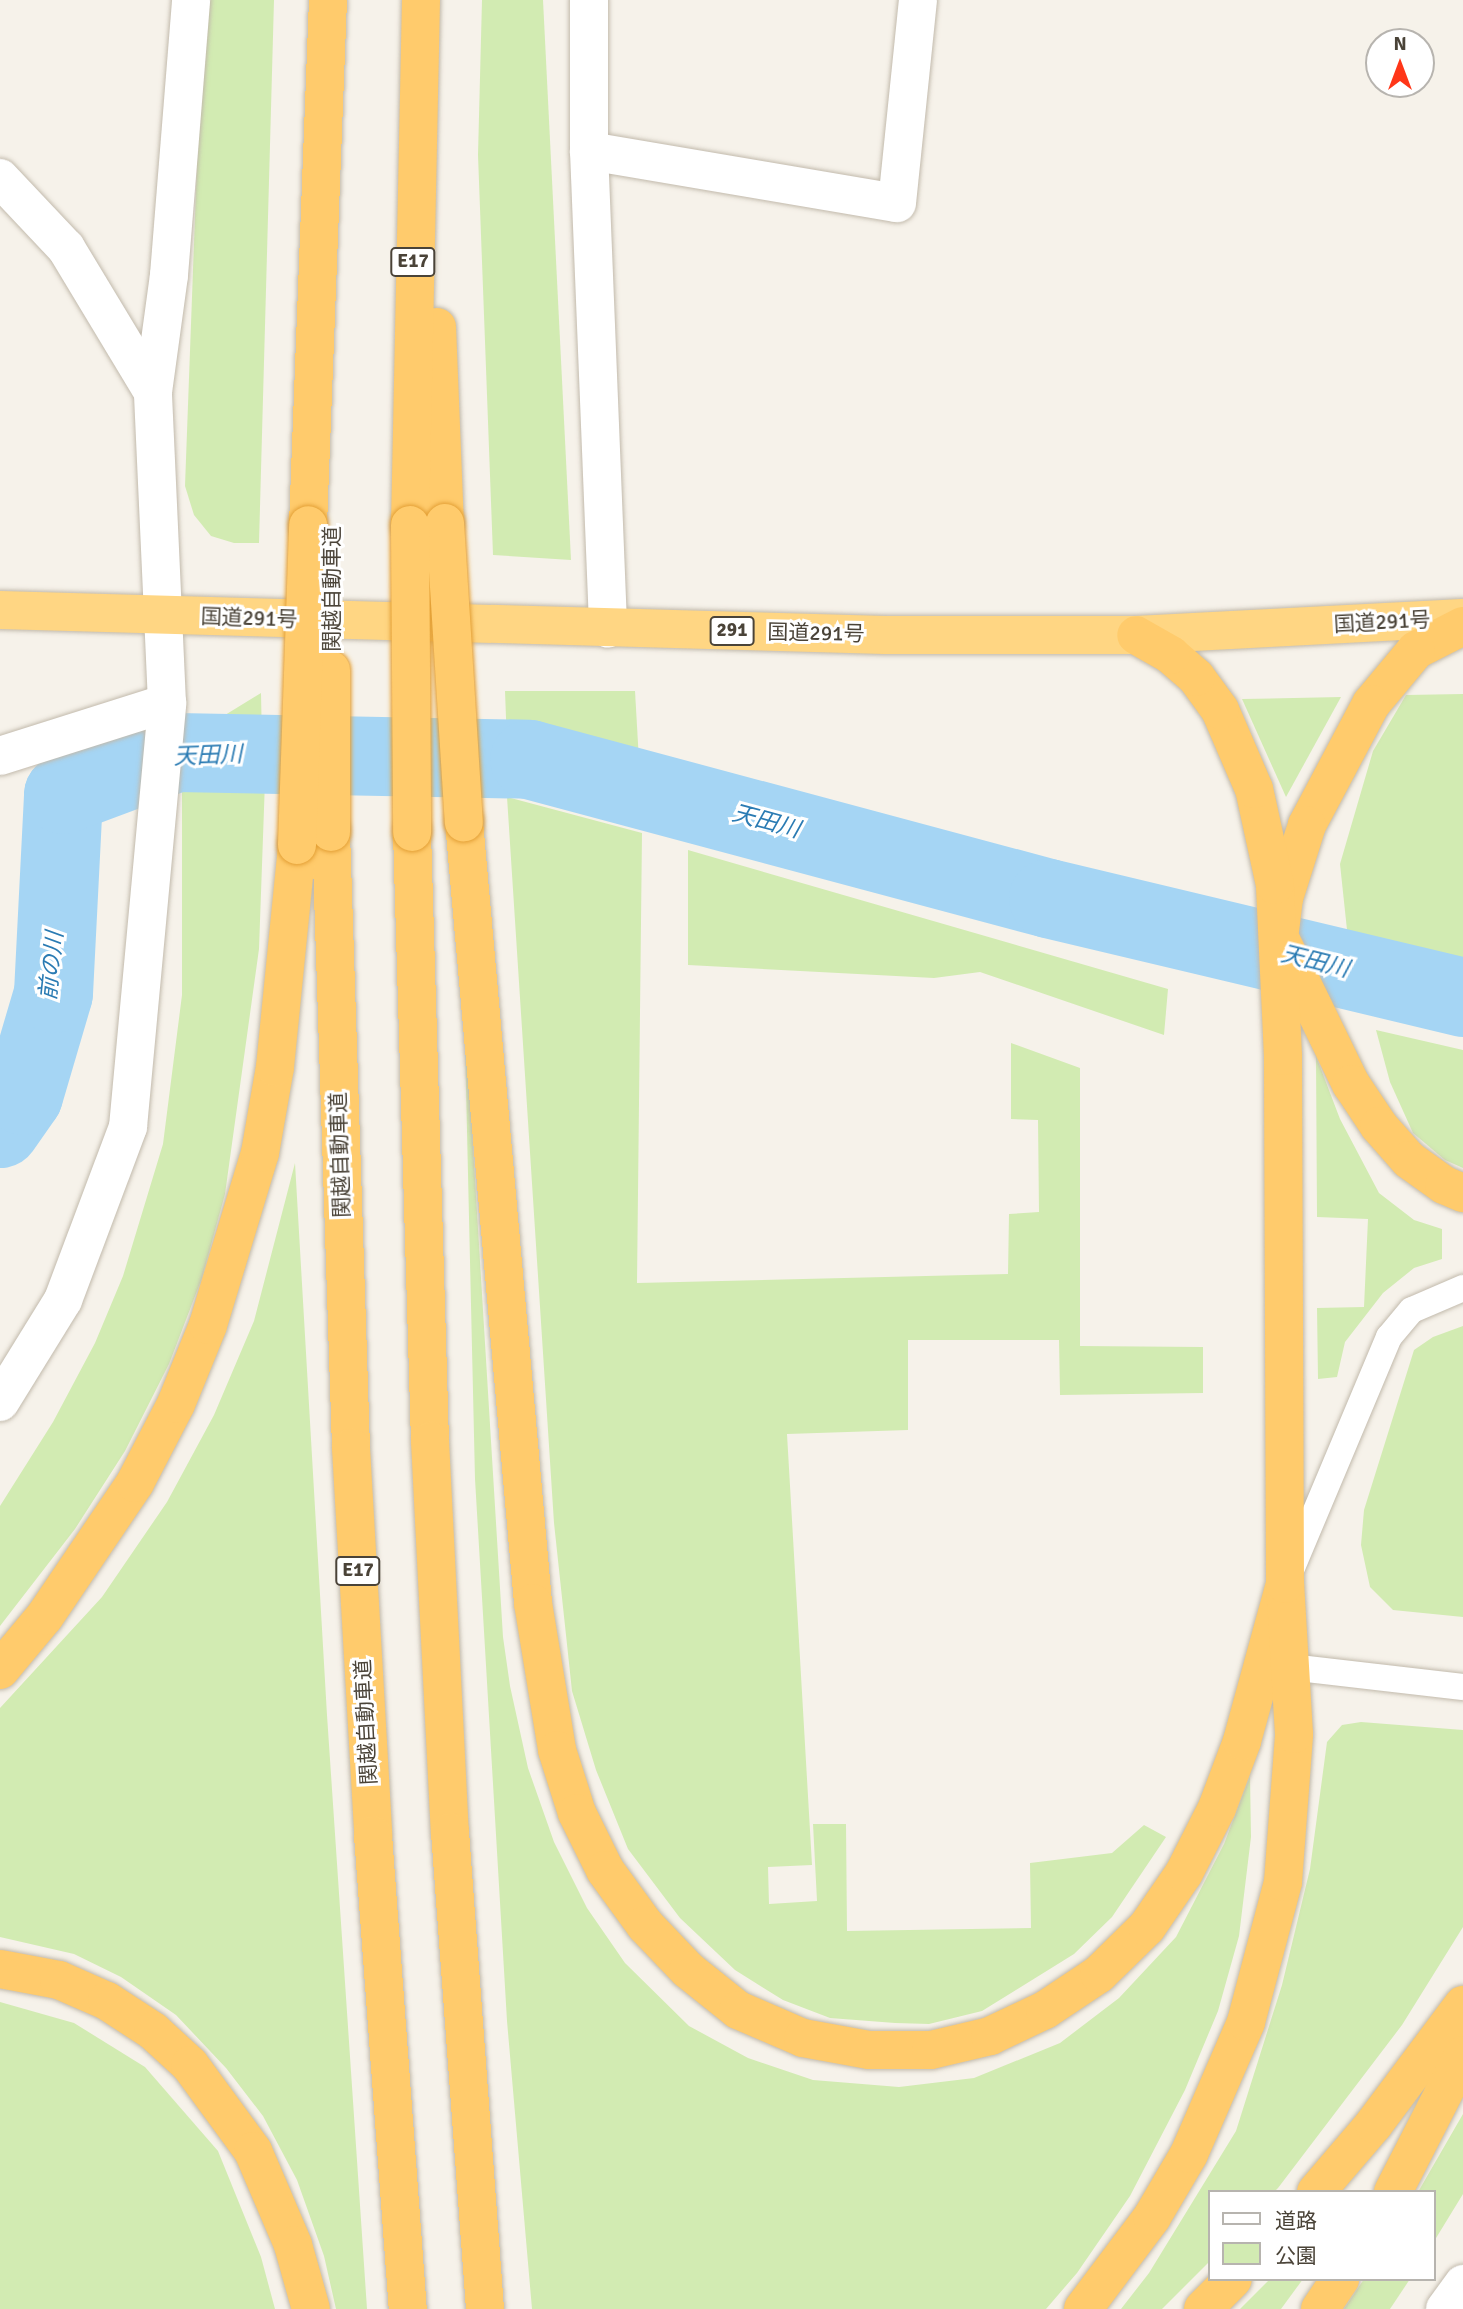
<!DOCTYPE html>
<html>
<head>
<meta charset="utf-8">
<style>
	body { margin:0 }
	#map { position:relative; width:1463px; height:2309px; overflow:hidden; background:#f6f2ea; font-family:Signika,"Noto Sans JP",sans-serif }
	div>[style] { position:absolute }
	.green>* { inset:0; background:#d2ebb2 }
	.river>* { height:79px; margin:-39.5px; padding:0 39.5px; transform-origin:39.5px; border-radius:39.5px; background:#a5d5f4 }
	.roads { filter:drop-shadow(0 0 2px #c2baac) drop-shadow(0 0 2px #c2baac) }
	.service>* { height:26px; margin:-13px; padding:0 13px; transform-origin:13px; border-radius:13px; background:#fff }
	.minor>* { height:38px; margin:-19px; padding:0 19px; transform-origin:19px; border-radius:19px; background:#fff }
	.trunk>* { height:38px; margin:-19px; padding:0 19px; transform-origin:19px; border-radius:19px; background:#ffd683 }
	.motorway>* { height:38px; margin:-19px; padding:0 19px; transform-origin:19px; border-radius:19px; background:#ffcb6c }
	.bridges { filter:drop-shadow(0 0 2px #e4a036) drop-shadow(0 0 2px #e4a036) }
	.motorway-bridge>* { height:38px; margin:-19px; padding:0 19px; transform-origin:19px; border-radius:19px; background:#ffcb6c }
	span { translate:-50% -50%; white-space:nowrap; text-align:center; line-height:1.15; -webkit-text-stroke:6px #fff; paint-order:stroke }
	.shield-label span { padding:2px 5px; background:#fff; border:2px solid; border-radius:5px; -webkit-text-stroke-width:0 }
	.shield-label { font-size:19px; color:#4a4338; font-weight:700 }
	.street-label { font-size:21px; color:#4a4338 }
	.water-label { font-size:23px; color:#2a7bb3; font-style:italic }
	.legend { position:absolute; left:1208px; top:2190px; width:228px; height:91px; box-sizing:border-box; background:#fff; border:2px solid #b7b4af; margin:0; padding:9px 12px; list-style:none; font-size:21px; color:#4a4338 }
	.legend li { display:flex; align-items:center; gap:14px; height:35px }
	.legend b { width:35px; border:2px solid #b7b4af }
	.north { position:absolute; left:1365px; top:28px; width:70px; height:70px; box-sizing:border-box; background:#fff; border:2px solid #b7b4af; border-radius:50%; rotate:0deg; font-size:19px; font-weight:700; line-height:28px; text-align:center; color:#4a4338 }
	.north::after { content:''; display:block; margin:auto; width:24px; height:32px; background:#ff3618; clip-path:polygon(50% 0,100% 100%,50% 72%,0 100%) }
</style>
</head>
<body>
<div id="map">
	<div class="green">
		<div style="clip-path:polygon(203px 0,274px 0,259px 543px,234px 543px,211px 536px,194px 515px,185px 486px)"></div>
		<div style="clip-path:polygon(482px 0,543px 0,571px 560px,493px 555px,478px 155px)"></div>
		<div style="clip-path:polygon(505px 691px,635px 691px,640px 778px,507px 744px)"></div>
		<div style="clip-path:polygon(261px 693px,262px 742px,240px 743px,228px 719px,213px 729px,219px 746px,186px 747px,186px 739px)"></div>
		<div style="clip-path:polygon(1463px 694px,1463px 988px,1350px 958px,1340px 864px,1373px 751px,1406px 695px)"></div>
		<div style="clip-path:polygon(1341px 697px,1286px 797px,1242px 699px)"></div>
		<div style="clip-path:polygon(220px 778px,265px 781px,259px 949px,225px 1194px,202px 1278px,169px 1364px,125px 1451px,75px 1529px,0 1626px,0 1506px,53px 1422px,95px 1343px,123px 1276px,163px 1144px,182px 995px,182px 790px)"></div>
		<div style="clip-path:polygon(507px 797px,642px 833px,637px 1283px,1008px 1274px,1009px 1214px,1039px 1212px,1038px 1120px,1011px 1119px,1011px 1043px,1080px 1068px,1080px 1346px,1203px 1347px,1203px 1393px,1060px 1395px,1059px 1340px,908px 1340px,908px 1430px,787px 1434px,812px 1865px,768px 1867px,769px 1904px,817px 1901px,813px 1824px,846px 1824px,847px 1931px,1031px 1928px,1030px 1863px,1112px 1853px,1144px 1825px,1166px 1837px,1112px 1917px,1074px 1954px,982px 2011px,929px 2024px,895px 2023px,830px 2018px,783px 2000px,735px 1970px,680px 1918px,628px 1849px,596px 1770px,572px 1691px,554px 1523px)"></div>
		<div style="clip-path:polygon(688px 850px,1168px 989px,1164px 1035px,980px 972px,934px 978px,688px 965px)"></div>
		<div style="clip-path:polygon(464px 1000px,503px 1637px,510px 1686px,528px 1768px,554px 1842px,587px 1908px,625px 1963px,689px 2026px,748px 2058px,813px 2080px,899px 2087px,974px 2078px,1060px 2043px,1119px 1998px,1176px 1937px,1224px 1844px,1250px 1776px,1251px 1837px,1239px 1936px,1218px 2011px,1185px 2090px,1130px 2196px,1077px 2273px,1046px 2309px,532px 2309px,507px 2021px,475px 1479px)"></div>
		<div style="clip-path:polygon(1376px 1030px,1463px 1050px,1463px 1168px,1445px 1160px,1413px 1133px,1390px 1082px)"></div>
		<div style="clip-path:polygon(1316px 1056px,1340px 1119px,1379px 1193px,1414px 1220px,1442px 1229px,1442px 1259px,1414px 1268px,1383px 1293px,1345px 1342px,1337px 1377px,1318px 1379px,1317px 1308px,1364px 1307px,1368px 1219px,1317px 1217px)"></div>
		<div style="clip-path:polygon(295px 1163px,327px 1715px,367px 2309px,336px 2309px,324px 2256px,297px 2180px,263px 2116px,226px 2068px,176px 2015px,121px 1977px,74px 1954px,0 1937px,0 1708px,102px 1597px,167px 1502px,214px 1415px,254px 1321px)"></div>
		<div style="clip-path:polygon(1463px 1326px,1463px 1617px,1393px 1610px,1370px 1587px,1361px 1545px,1364px 1510px,1414px 1350px,1433px 1337px)"></div>
		<div style="clip-path:polygon(1361px 1722px,1463px 1730px,1463px 1927px,1402px 2025px,1278px 2188px,1274px 2192px,1209px 2192px,1209px 2262px,1162px 2309px,1121px 2309px,1149px 2273px,1236px 2131px,1282px 1985px,1310px 1869px,1327px 1742px,1342px 1725px)"></div>
		<div style="clip-path:polygon(0 2002px,74px 2023px,145px 2067px,218px 2151px,261px 2257px,275px 2309px,0 2309px)"></div>
		<div style="clip-path:polygon(1463px 2114px,1463px 2194px,1433px 2243px,1433px 2192px,1418px 2192px)"></div>
		<div style="clip-path:polygon(1270px 2279px,1303px 2279px,1281px 2309px,1240px 2309px)"></div>
		<div style="clip-path:polygon(1364px 2279px,1410px 2279px,1390px 2309px,1344px 2309px)"></div>
	</div>
	<div class="river">
		<div style="left:0;top:1128px;width:40px;rotate:-55.1deg"></div>
		<div style="left:23px;top:1095px;width:106px;rotate:-73.6deg"></div>
		<div style="left:53px;top:993px;width:199px;rotate:-87.1deg"></div>
		<div style="left:63px;top:794px;width:121px;rotate:-20.4deg"></div>
		<div style="left:176px;top:752px;width:353px;rotate:1.1deg"></div>
		<div style="left:529px;top:759px;width:537px;rotate:14.99deg"></div>
		<div style="left:1048px;top:898px;width:427px;rotate:13.4deg"></div>
	</div>
	<div class="roads">
		<div class="service">
			<div style="left:1291px;top:1570px;width:253px;rotate:-67.2deg"></div>
			<div style="left:1389px;top:1337px;width:35px;rotate:-50deg"></div>
			<div style="left:1412px;top:1310px;width:56px;rotate:-23.3deg"></div>
			<div style="left:1290px;top:1667px;width:174px;rotate:6.6deg"></div>
		</div>
		<div class="minor">
			<div style="left:589px;top:0;width:151px;rotate:90deg"></div>
			<div style="left:589px;top:151px;width:478px;rotate:87.7deg"></div>
			<div style="left:589px;top:151px;width:312px;rotate:9.6deg"></div>
			<div style="left:897px;top:203px;width:204px;rotate:-84.1deg"></div>
			<div style="left:0;top:178px;width:96px;rotate:46.7deg"></div>
			<div style="left:66px;top:248px;width:168px;rotate:58.9deg"></div>
			<div style="left:0;top:756px;width:175px;rotate:-17.6deg"></div>
			<div style="left:0;top:1402px;width:120px;rotate:-58.3deg"></div>
			<div style="left:63px;top:1300px;width:185px;rotate:-69.4deg"></div>
			<div style="left:128px;top:1127px;width:426px;rotate:-84.7deg"></div>
			<div style="left:167px;top:703px;width:311px;rotate:-92.6deg"></div>
			<div style="left:153px;top:392px;width:118px;rotate:-82.2deg"></div>
			<div style="left:169px;top:275px;width:276px;rotate:-85.4deg"></div>
			<div style="left:1445px;top:2309px;width:31px;rotate:-54deg"></div>
		</div>
		<div class="trunk">
			<div style="left:0;top:610px;width:885px;rotate:1.62deg"></div>
			<div style="left:885px;top:635px;width:251px"></div>
			<div style="left:1136px;top:635px;width:327px;rotate:-3deg"></div>
		</div>
		<div class="motorway">
			<div style="left:437px;top:327px;width:196px;rotate:87.7deg"></div>
			<div style="left:308px;top:525px;width:525px;rotate:-87.82deg"></div>
			<div style="left:410px;top:525px;width:525px;rotate:-88.8deg"></div>
			<div style="left:1463px;top:626px;width:53px;rotate:152.9deg"></div>
			<div style="left:1416px;top:650px;width:70px;rotate:129.8deg"></div>
			<div style="left:1371px;top:704px;width:137px;rotate:117.9deg"></div>
			<div style="left:1307px;top:825px;width:77px;rotate:107.5deg"></div>
			<div style="left:1284px;top:898px;width:38px;rotate:97deg"></div>
			<div style="left:1279px;top:936px;width:165px;rotate:64.1deg"></div>
			<div style="left:1351px;top:1084px;width:50px;rotate:56.3deg"></div>
			<div style="left:1379px;top:1126px;width:45px;rotate:48.6deg"></div>
			<div style="left:1409px;top:1160px;width:43px;rotate:35.5deg"></div>
			<div style="left:1444px;top:1185px;width:21px;rotate:23deg"></div>
			<div style="left:464px;top:822px;width:784px;rotate:84.95deg"></div>
			<div style="left:533px;top:1603px;width:149px;rotate:80.7deg"></div>
			<div style="left:557px;top:1750px;width:66px;rotate:72.4deg"></div>
			<div style="left:577px;top:1813px;width:64px;rotate:63.8deg"></div>
			<div style="left:605px;top:1870px;width:68px;rotate:54deg"></div>
			<div style="left:645px;top:1925px;width:62px;rotate:46.3deg"></div>
			<div style="left:688px;top:1970px;width:64px;rotate:38.7deg"></div>
			<div style="left:738px;top:2010px;width:71px;rotate:23.3deg"></div>
			<div style="left:803px;top:2038px;width:67px;rotate:10.3deg"></div>
			<div style="left:869px;top:2050px;width:62px"></div>
			<div style="left:931px;top:2050px;width:61px;rotate:-13.3deg"></div>
			<div style="left:990px;top:2036px;width:61px;rotate:-25.3deg"></div>
			<div style="left:1045px;top:2010px;width:65px;rotate:-33.7deg"></div>
			<div style="left:1099px;top:1974px;width:67px;rotate:-44.4deg"></div>
			<div style="left:1147px;top:1927px;width:65px;rotate:-55.6deg"></div>
			<div style="left:1184px;top:1873px;width:73px;rotate:-63.1deg"></div>
			<div style="left:1217px;top:1808px;width:72px;rotate:-69.5deg"></div>
			<div style="left:1242px;top:1741px;width:163px;rotate:-74.7deg"></div>
			<div style="left:331px;top:832px;width:616px;rotate:88.14deg"></div>
			<div style="left:351px;top:1448px;width:388px;rotate:86.7deg"></div>
			<div style="left:373px;top:1835px;width:475px;rotate:85.8deg"></div>
			<div style="left:412px;top:832px;width:609px;rotate:88.31deg"></div>
			<div style="left:430px;top:1441px;width:392px;rotate:87.1deg"></div>
			<div style="left:450px;top:1832px;width:478px;rotate:85.8deg"></div>
			<div style="left:0;top:1670px;width:70px;rotate:-50.2deg"></div>
			<div style="left:45px;top:1616px;width:161px;rotate:-55.9deg"></div>
			<div style="left:135px;top:1483px;width:89px;rotate:-62.6deg"></div>
			<div style="left:176px;top:1404px;width:85px;rotate:-67.9deg"></div>
			<div style="left:208px;top:1325px;width:180px;rotate:-73.2deg"></div>
			<div style="left:260px;top:1153px;width:87px;rotate:-80.1deg"></div>
			<div style="left:275px;top:1067px;width:223px;rotate:-84.3deg"></div>
			<div style="left:0;top:1969px;width:60px;rotate:10.6deg"></div>
			<div style="left:59px;top:1980px;width:52px;rotate:23.6deg"></div>
			<div style="left:107px;top:2001px;width:55px;rotate:33.1deg"></div>
			<div style="left:153px;top:2031px;width:50px;rotate:42.6deg"></div>
			<div style="left:190px;top:2065px;width:107px;rotate:53.8deg"></div>
			<div style="left:253px;top:2151px;width:102px;rotate:66.9deg"></div>
			<div style="left:293px;top:2245px;width:66px;rotate:74.3deg"></div>
			<div style="left:1316px;top:2192px;width:89px;rotate:-49.5deg"></div>
			<div style="left:1374px;top:2124px;width:149px;rotate:-53.2deg"></div>
			<div style="left:1393px;top:2192px;width:154px;rotate:-62.9deg"></div>
			<div style="left:1083px;top:2309px;width:115px;rotate:-53.1deg"></div>
			<div style="left:1152px;top:2217px;width:73px;rotate:-59.6deg"></div>
			<div style="left:1189px;top:2154px;width:144px;rotate:-66.6deg"></div>
			<div style="left:1246px;top:2022px;width:145px;rotate:-75.2deg"></div>
			<div style="left:1283px;top:1882px;width:148px;rotate:-85.7deg"></div>
			<div style="left:1294px;top:1734px;width:150px;rotate:-93.4deg"></div>
			<div style="left:1285px;top:1584px;width:528px;rotate:-90.22deg"></div>
			<div style="left:1283px;top:1056px;width:171px;rotate:-92.7deg"></div>
			<div style="left:1275px;top:885px;width:98px;rotate:-102.3deg"></div>
			<div style="left:1254px;top:789px;width:86px;rotate:-113.3deg"></div>
			<div style="left:1220px;top:710px;width:41px;rotate:-126deg"></div>
			<div style="left:1196px;top:677px;width:33px;rotate:-139deg"></div>
			<div style="left:1171px;top:655px;width:40px;rotate:-150.3deg"></div>
			<div style="left:1203px;top:2309px;width:42px;rotate:-45deg"></div>
			<div style="left:1320px;top:2309px;width:36px;rotate:-56deg"></div>
		</div>
	</div>
	<div class="bridges">
		<div class="motorway-bridge">
			<div style="left:445px;top:523px;width:300px;rotate:86.4deg"></div>
			<div style="left:410px;top:525px;width:307px;rotate:89.6deg"></div>
			<div style="left:331px;top:670px;width:162px;rotate:90deg"></div>
			<div style="left:297px;top:845px;width:320px;rotate:-88deg"></div>
		</div>
	</div>
	<div class="shield-label">
		<span style="left:413px;top:262px">E17</span>
		<span style="left:732px;top:631px">291</span>
		<span style="left:358px;top:1571px">E17</span>
	</div>
	<div class="street-label">
		<span style="left:332px;top:589px;rotate:-90deg">関越自動車道</span>
		<span style="left:249px;top:618px;rotate:2deg">国道291号</span>
		<span style="left:1382px;top:622px;rotate:-3deg">国道291号</span>
		<span style="left:816px;top:633px;rotate:1deg">国道291号</span>
		<span style="left:340px;top:1155px;rotate:-92deg">関越自動車道</span>
		<span style="left:366px;top:1722px;rotate:-93deg">関越自動車道</span>
	</div>
	<div class="water-label">
		<span style="left:208px;top:756px;rotate:-2deg">天田川</span>
		<span style="left:766px;top:822px;rotate:15deg">天田川</span>
		<span style="left:1315px;top:962px;rotate:14deg">天田川</span>
		<span style="left:52px;top:966px;rotate:-84deg">前の川</span>
	</div>
	<ul class="legend">
	<li><b style="height:9px;background:#fff"></b>道路</li>
	<li><b style="height:19px;background:#d2ebb2"></b>公園</li>
	</ul>
	<div class="north">N</div>
</div>
</body>
</html>
